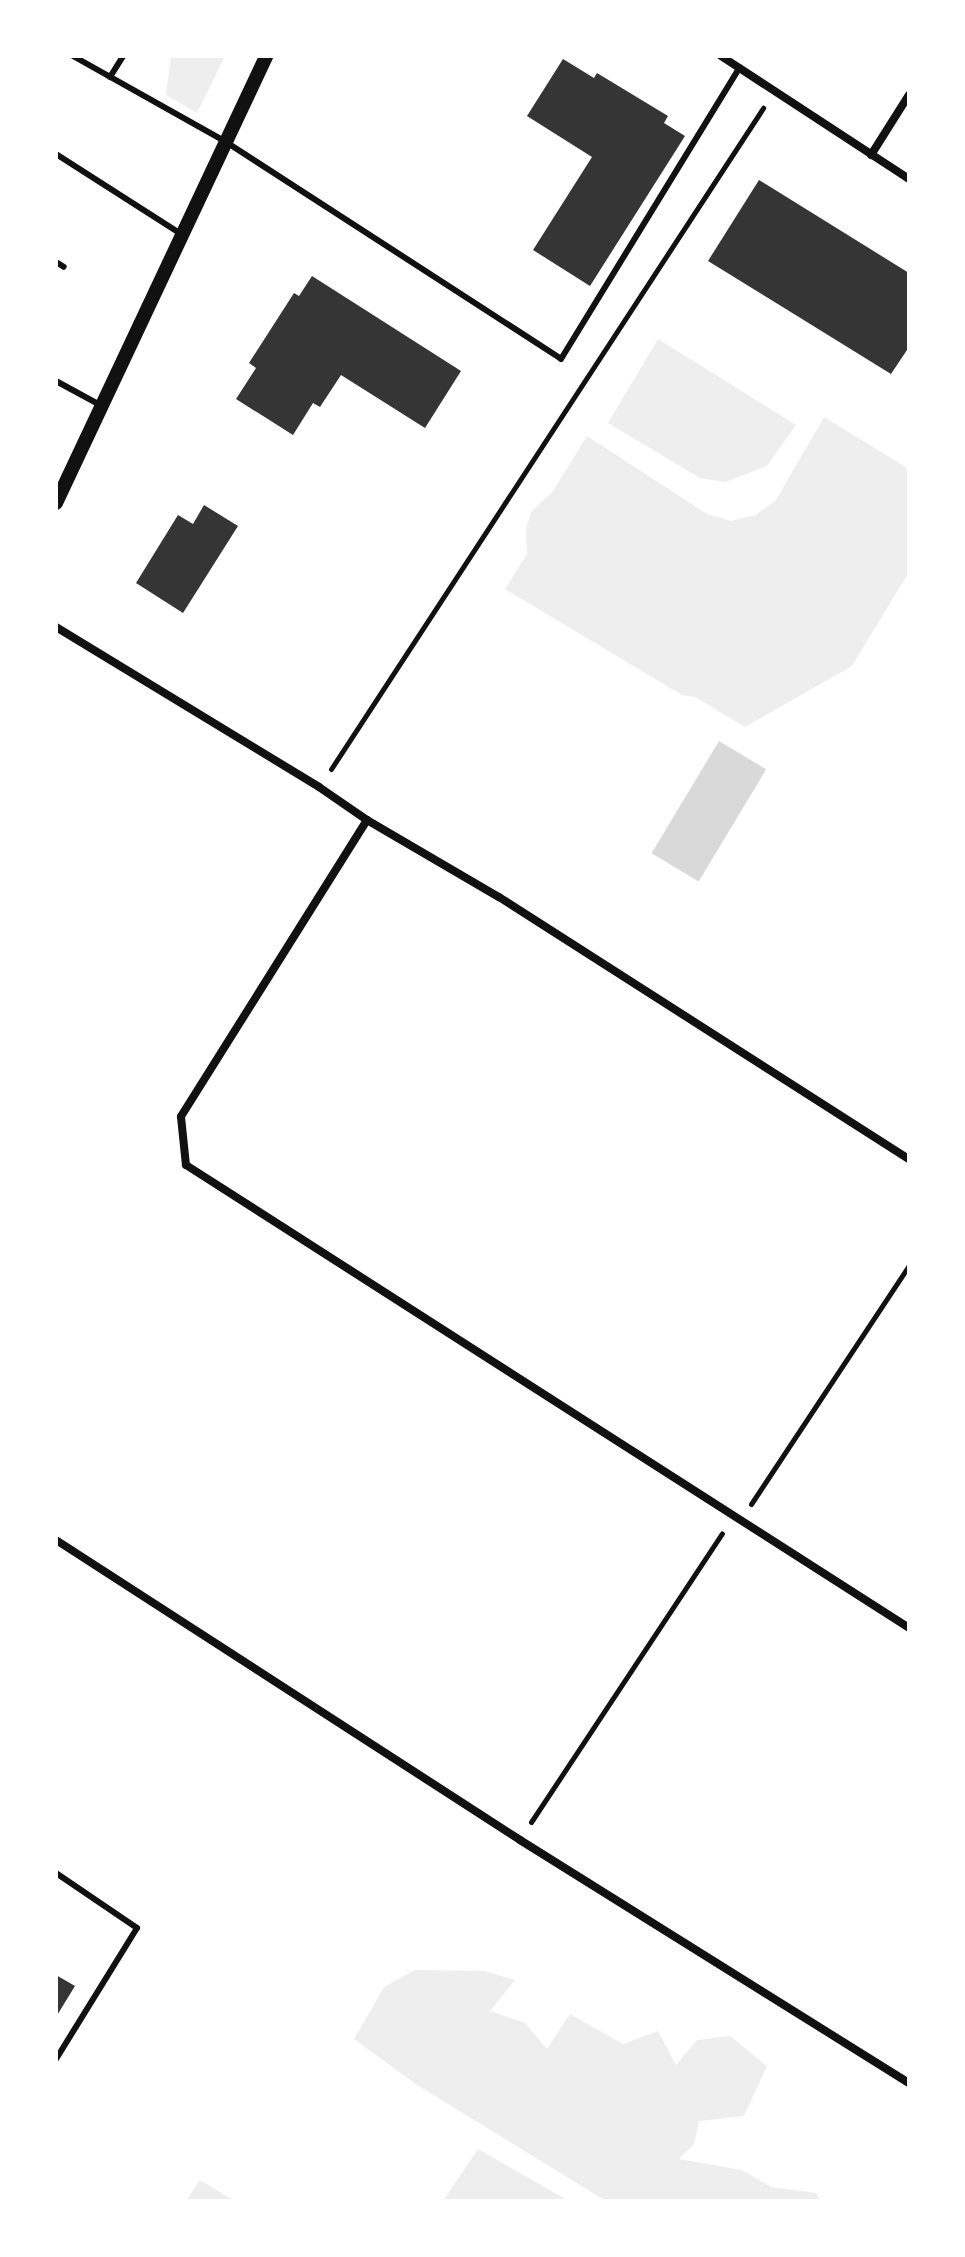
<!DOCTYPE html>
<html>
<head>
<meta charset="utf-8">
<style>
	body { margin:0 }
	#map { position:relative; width:965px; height:2257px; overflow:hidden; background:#fff; font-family:"Fira Sans Condensed",sans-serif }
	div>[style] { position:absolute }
	.green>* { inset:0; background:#eee }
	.water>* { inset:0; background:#d9d9d9; transform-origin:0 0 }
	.building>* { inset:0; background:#353535 }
	.path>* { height:5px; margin:-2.5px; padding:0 2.5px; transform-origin:2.5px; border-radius:2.5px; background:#111 }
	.service>* { height:6px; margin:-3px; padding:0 3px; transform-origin:3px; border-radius:3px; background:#111 }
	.minor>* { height:8px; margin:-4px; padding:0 4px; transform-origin:4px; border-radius:4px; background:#111 }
	.tertiary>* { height:14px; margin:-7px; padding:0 7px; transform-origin:7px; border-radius:7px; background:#111 }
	span { translate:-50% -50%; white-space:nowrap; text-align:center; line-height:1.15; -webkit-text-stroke:6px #fff; paint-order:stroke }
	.frame { position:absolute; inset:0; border:58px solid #fff; pointer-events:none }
</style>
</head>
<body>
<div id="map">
	<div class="green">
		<div style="clip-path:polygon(171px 56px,225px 56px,197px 113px,166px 95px)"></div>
		<div style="clip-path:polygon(658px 339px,796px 425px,767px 466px,725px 482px,700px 478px,608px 423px)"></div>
		<div style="clip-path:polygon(824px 417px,909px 469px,909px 572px,852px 666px,745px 727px,695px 697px,682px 695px,505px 589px,527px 554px,526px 529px,531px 512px,553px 491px,587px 436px,707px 514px,731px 521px,756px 515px,776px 500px)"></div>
		<div style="clip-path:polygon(415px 1970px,485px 1971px,515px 1980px,490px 2011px,525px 2023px,547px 2049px,570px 2014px,623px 2044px,658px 2031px,676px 2065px,697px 2040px,730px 2036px,767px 2066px,744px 2116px,699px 2121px,694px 2144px,679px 2159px,742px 2170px,771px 2187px,816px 2193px,820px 2201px,606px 2201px,417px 2085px,354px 2039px,384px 1987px)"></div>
		<div style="clip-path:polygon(478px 2149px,569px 2201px,443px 2201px)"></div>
		<div style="clip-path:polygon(200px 2180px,235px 2201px,186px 2201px)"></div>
	</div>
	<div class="water">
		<div style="left:719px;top:741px;width:55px;height:131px;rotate:31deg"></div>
	</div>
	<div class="building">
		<div style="clip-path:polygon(563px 59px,594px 78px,597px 73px,668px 116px,664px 123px,685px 136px,590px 286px,533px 250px,592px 157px,527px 116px)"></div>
		<div style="clip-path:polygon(759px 180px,909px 273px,909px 347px,891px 374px,708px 261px)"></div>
		<div style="clip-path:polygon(312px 276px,461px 371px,425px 428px,341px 375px,320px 407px,313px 403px,293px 435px,236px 399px,256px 368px,249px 363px,294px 293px,299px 296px)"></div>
		<div style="clip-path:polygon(204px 505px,238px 526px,183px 613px,136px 583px,178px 515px,193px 524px)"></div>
		<div style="clip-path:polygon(56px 1975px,75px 1986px,56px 2017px)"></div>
	</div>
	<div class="path">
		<div style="left:331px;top:769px;width:790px;rotate:-56.83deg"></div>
		<div style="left:751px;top:1504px;width:287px;rotate:-56.5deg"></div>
		<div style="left:531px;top:1822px;width:346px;rotate:-56.5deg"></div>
	</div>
	<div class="service">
		<div style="left:73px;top:56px;width:176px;rotate:29.3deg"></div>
		<div style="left:226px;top:142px;width:399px;rotate:32.9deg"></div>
		<div style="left:561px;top:359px;width:342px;rotate:-58.5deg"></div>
		<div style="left:110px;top:77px;width:25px;rotate:-58deg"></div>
		<div style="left:56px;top:154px;width:148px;rotate:32.6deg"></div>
		<div style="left:56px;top:262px;width:9px;rotate:32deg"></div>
		<div style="left:56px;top:381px;width:52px;rotate:28.5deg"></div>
		<div style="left:56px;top:1873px;width:98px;rotate:34.2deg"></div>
		<div style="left:137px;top:1928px;width:154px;rotate:121.7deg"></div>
	</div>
	<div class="minor">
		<div style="left:721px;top:56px;width:225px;rotate:33.2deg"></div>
		<div style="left:871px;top:155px;width:71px;rotate:-57.7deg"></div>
		<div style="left:56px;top:627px;width:308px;rotate:31.3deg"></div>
		<div style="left:319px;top:787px;width:58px;rotate:34.5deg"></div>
		<div style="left:367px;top:820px;width:153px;rotate:30.3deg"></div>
		<div style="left:499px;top:897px;width:487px;rotate:32.6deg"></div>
		<div style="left:367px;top:820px;width:350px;rotate:122.1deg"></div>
		<div style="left:181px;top:1117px;width:48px;rotate:84.1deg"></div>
		<div style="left:186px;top:1165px;width:859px;rotate:32.63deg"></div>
		<div style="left:56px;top:1540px;width:553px;rotate:32.88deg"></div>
		<div style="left:520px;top:1840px;width:459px;rotate:32deg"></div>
	</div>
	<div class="tertiary">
		<div style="left:56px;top:503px;width:494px;rotate:-64.8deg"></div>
	</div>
	<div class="frame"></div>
</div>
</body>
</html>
